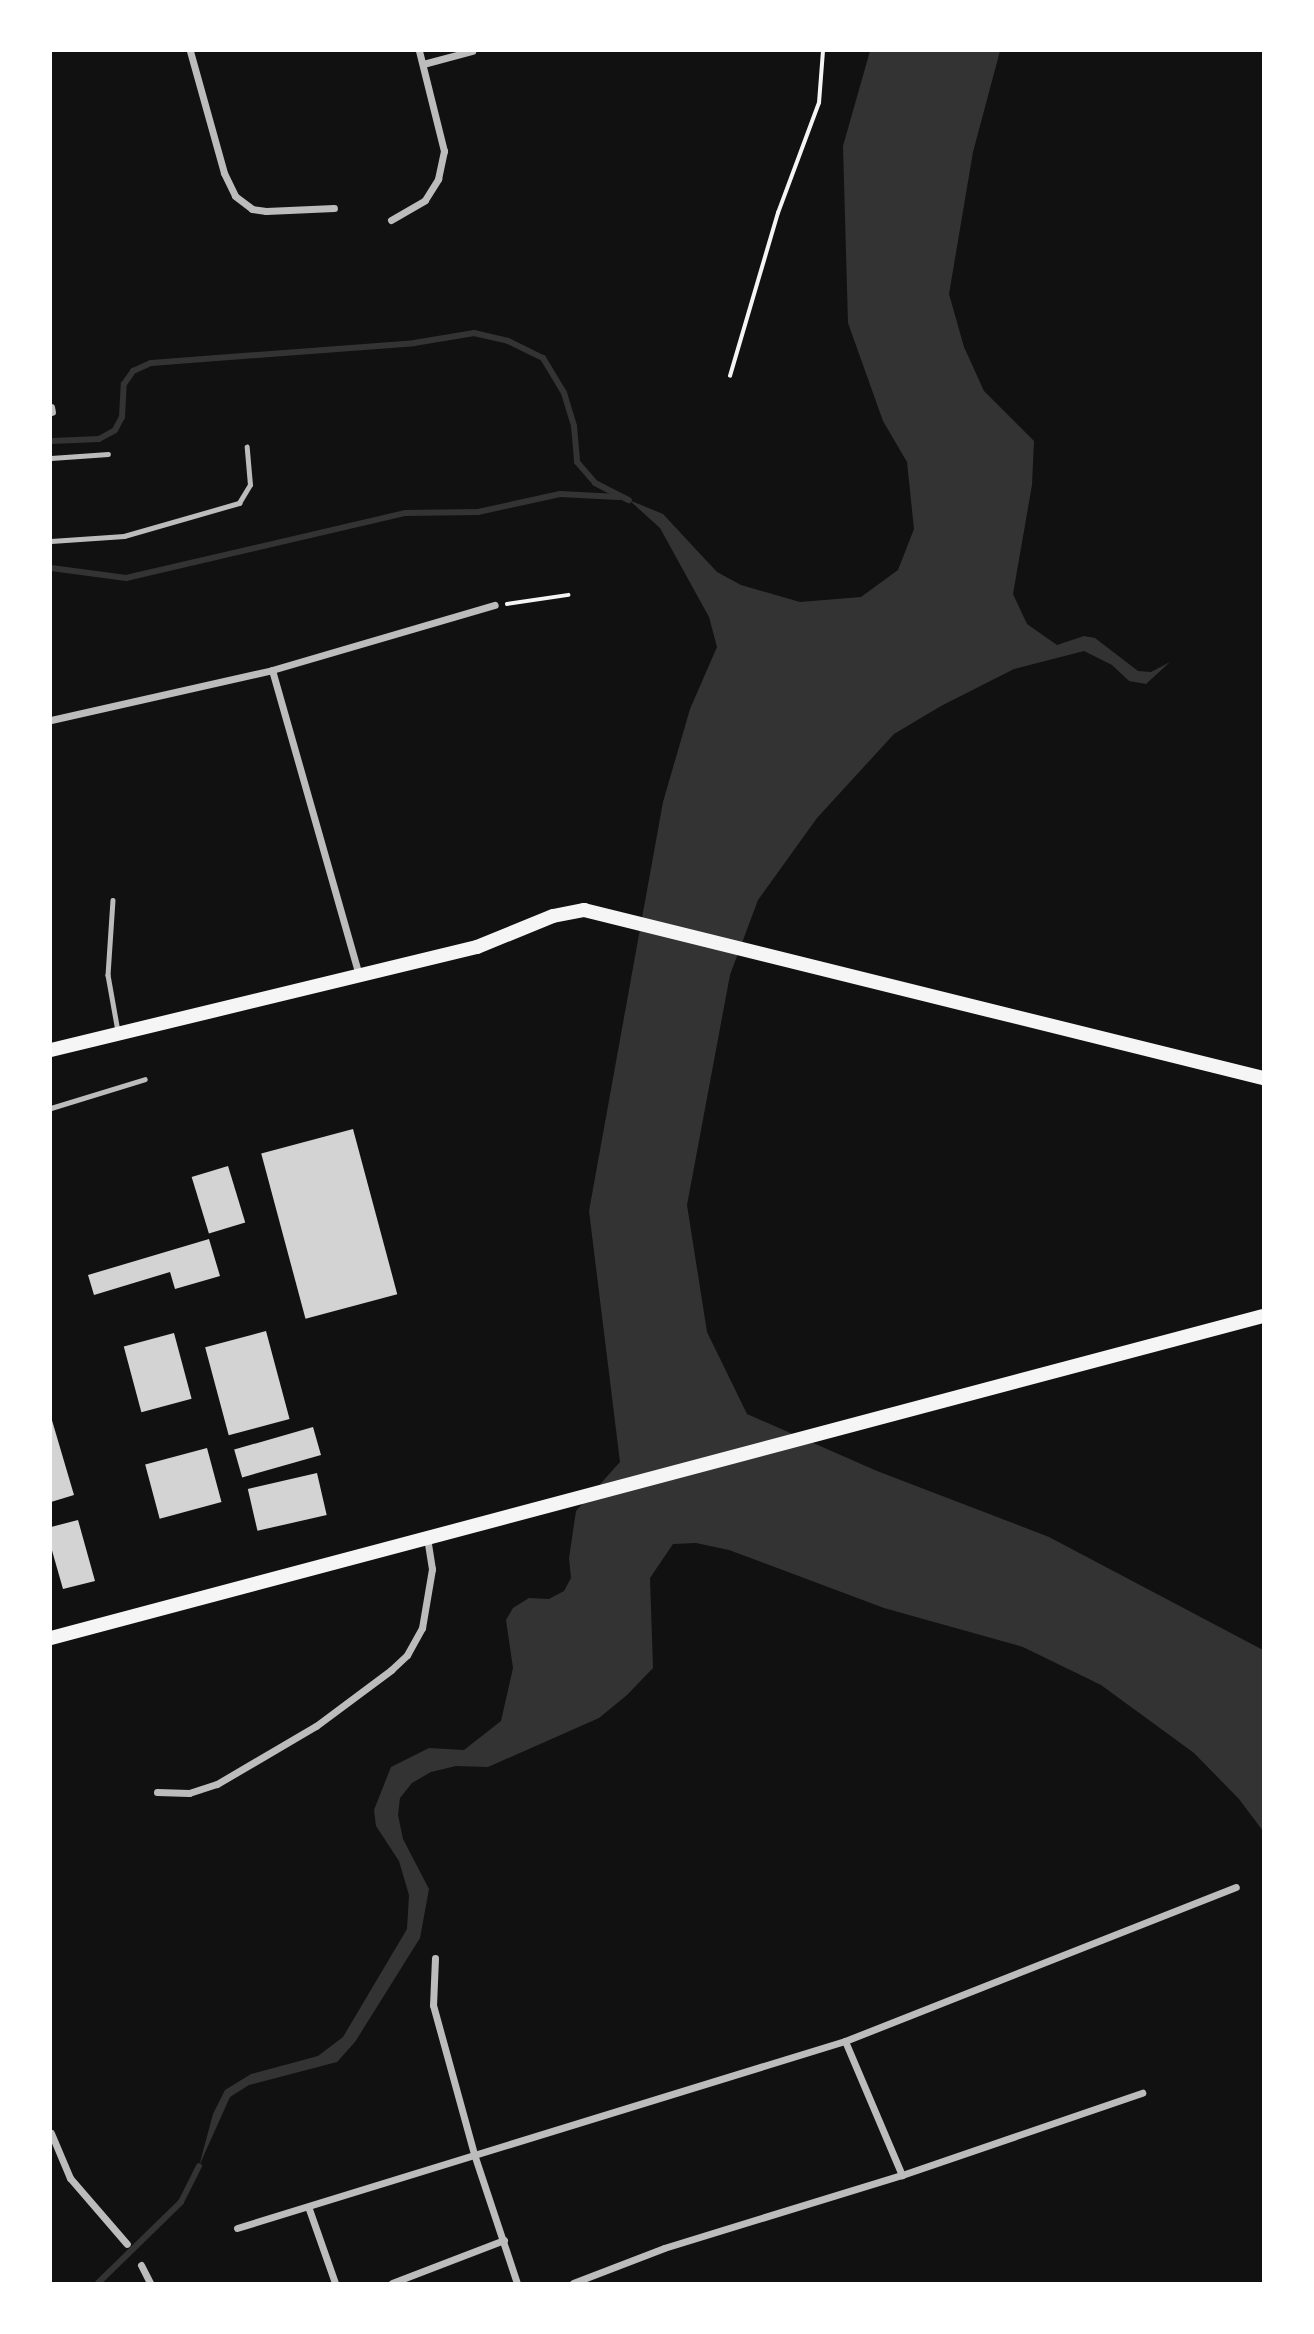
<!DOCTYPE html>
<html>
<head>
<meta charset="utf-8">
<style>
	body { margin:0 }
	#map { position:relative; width:1314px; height:2334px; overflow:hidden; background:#111; font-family:"Golos Text",sans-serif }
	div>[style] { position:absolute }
	.water>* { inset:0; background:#333 }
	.stream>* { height:6px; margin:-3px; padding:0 3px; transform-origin:3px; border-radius:3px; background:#333 }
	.building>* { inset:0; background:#d3d3d3; transform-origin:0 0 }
	.path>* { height:3.5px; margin:-1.75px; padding:0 1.75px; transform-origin:1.75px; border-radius:1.75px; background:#f5f5f5 }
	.service>* { height:4.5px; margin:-2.25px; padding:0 2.25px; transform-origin:2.25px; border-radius:2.25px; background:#bcbcbc }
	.minor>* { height:7px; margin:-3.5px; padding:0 3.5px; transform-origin:3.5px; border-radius:3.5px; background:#bcbcbc }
	.primary>* { height:14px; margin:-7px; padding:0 7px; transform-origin:7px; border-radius:7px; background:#f5f5f5 }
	span { translate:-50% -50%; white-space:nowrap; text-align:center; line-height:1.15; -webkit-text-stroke:5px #fff; paint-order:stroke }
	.frame { position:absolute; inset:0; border:52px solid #fff; pointer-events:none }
</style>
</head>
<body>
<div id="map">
	<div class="water">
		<div style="clip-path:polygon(870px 51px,1000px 51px,973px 152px,949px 294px,964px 347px,984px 391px,1034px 441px,1032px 485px,1013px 594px,1027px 624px,1057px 645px,1084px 636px,1095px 638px,1138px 671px,1151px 672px,1170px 662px,1146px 684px,1129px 681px,1112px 665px,1084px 651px,1014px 669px,941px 706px,894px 734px,817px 818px,758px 900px,730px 975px,687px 1205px,707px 1332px,747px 1414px,877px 1471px,1049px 1537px,1263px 1650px,1263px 1831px,1239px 1799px,1194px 1753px,1101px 1685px,1023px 1647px,884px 1608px,729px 1550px,696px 1543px,673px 1544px,650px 1578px,653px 1668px,627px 1695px,599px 1718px,488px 1767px,456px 1766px,431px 1772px,412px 1783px,400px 1798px,398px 1815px,403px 1839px,429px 1889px,420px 1938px,355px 2042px,337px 2062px,249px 2085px,230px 2097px,199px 2166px,213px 2114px,225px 2090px,251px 2074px,318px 2056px,343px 2037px,407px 1929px,409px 1895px,399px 1861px,376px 1826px,374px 1810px,391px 1767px,429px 1748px,464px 1750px,501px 1721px,513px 1668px,506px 1620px,513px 1608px,529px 1598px,549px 1599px,564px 1591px,571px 1578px,569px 1558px,576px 1511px,620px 1462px,589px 1211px,663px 802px,690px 709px,717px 647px,709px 617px,660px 528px,629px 500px,663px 514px,717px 572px,741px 585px,800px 602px,861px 597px,898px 570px,914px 529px,907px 462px,883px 421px,848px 323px,843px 146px)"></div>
	</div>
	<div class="stream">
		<div style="left:51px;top:441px;width:48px;rotate:-2.4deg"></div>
		<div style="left:99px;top:439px;width:18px;rotate:-29deg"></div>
		<div style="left:115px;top:430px;width:15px;rotate:-62deg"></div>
		<div style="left:122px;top:417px;width:33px;rotate:-87deg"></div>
		<div style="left:124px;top:384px;width:16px;rotate:-55deg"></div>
		<div style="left:133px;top:371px;width:20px;rotate:-24deg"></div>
		<div style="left:151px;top:363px;width:264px;rotate:-4.3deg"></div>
		<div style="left:414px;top:343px;width:61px;rotate:-9.5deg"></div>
		<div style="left:474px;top:333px;width:35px;rotate:13deg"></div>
		<div style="left:508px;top:341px;width:39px;rotate:26deg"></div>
		<div style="left:543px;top:358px;width:41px;rotate:59deg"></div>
		<div style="left:564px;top:393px;width:34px;rotate:73deg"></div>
		<div style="left:574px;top:426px;width:36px;rotate:85deg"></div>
		<div style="left:577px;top:462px;width:28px;rotate:49deg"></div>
		<div style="left:595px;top:483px;width:38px;rotate:27deg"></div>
		<div style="left:51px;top:568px;width:76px;rotate:7.6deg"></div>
		<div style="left:126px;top:578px;width:286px;rotate:-13.1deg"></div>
		<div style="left:405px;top:513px;width:73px;rotate:-0.8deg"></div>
		<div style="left:478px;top:512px;width:84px;rotate:-12.4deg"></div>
		<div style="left:560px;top:494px;width:59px;rotate:2.9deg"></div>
		<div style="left:98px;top:2283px;width:116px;rotate:-44.3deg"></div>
		<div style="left:181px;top:2202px;width:40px;rotate:-63.4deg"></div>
	</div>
	<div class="building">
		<div style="left:353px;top:1129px;width:171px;height:95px;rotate:75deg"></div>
		<div style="left:228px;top:1166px;width:59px;height:38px;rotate:73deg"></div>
		<div style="clip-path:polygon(209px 1239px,220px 1276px,175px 1289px,170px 1272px,94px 1295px,88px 1275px)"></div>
		<div style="left:266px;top:1331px;width:91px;height:63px;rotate:75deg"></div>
		<div style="left:174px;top:1333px;width:68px;height:52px;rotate:75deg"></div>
		<div style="clip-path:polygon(51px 1417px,74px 1495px,51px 1502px)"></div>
		<div style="left:313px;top:1427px;width:29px;height:82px;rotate:74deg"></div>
		<div style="left:207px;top:1448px;width:56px;height:64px;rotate:75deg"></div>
		<div style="left:317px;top:1473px;width:43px;height:71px;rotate:77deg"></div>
		<div style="clip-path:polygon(78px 1520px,95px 1581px,63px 1589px,51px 1547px,51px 1527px)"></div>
	</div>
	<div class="path">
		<div style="left:730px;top:376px;width:170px;rotate:-73.6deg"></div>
		<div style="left:778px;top:213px;width:117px;rotate:-69.6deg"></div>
		<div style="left:819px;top:103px;width:52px;rotate:-85.6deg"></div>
		<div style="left:507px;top:604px;width:62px;rotate:-8.4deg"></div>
	</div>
	<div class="service">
		<div style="left:51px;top:458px;width:57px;rotate:-4deg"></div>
		<div style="left:51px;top:541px;width:73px;rotate:-3.9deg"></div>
		<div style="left:124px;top:536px;width:120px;rotate:-16deg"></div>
		<div style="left:239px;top:503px;width:21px;rotate:-59deg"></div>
		<div style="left:250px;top:485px;width:38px;rotate:-95deg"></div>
		<div style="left:113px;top:900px;width:75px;rotate:93.8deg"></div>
		<div style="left:108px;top:975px;width:57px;rotate:79.9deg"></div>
		<div style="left:51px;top:1108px;width:98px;rotate:-17.1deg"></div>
	</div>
	<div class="minor">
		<div style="left:190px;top:51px;width:127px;rotate:74.4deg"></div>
		<div style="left:224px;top:173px;width:25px;rotate:64deg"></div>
		<div style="left:235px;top:196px;width:21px;rotate:37deg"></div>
		<div style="left:252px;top:209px;width:14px;rotate:8deg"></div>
		<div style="left:266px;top:211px;width:68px;rotate:-2.5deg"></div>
		<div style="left:423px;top:64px;width:51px;rotate:-14.9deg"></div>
		<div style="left:391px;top:220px;width:39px;rotate:-30deg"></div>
		<div style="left:425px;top:200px;width:25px;rotate:-58deg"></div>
		<div style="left:438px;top:179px;width:29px;rotate:-78deg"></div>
		<div style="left:444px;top:151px;width:103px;rotate:-104deg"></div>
		<div style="left:51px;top:407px;width:5px;rotate:79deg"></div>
		<div style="left:272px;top:670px;width:318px;rotate:74.1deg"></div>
		<div style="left:51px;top:720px;width:227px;rotate:-12.7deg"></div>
		<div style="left:272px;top:670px;width:232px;rotate:-16.3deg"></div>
		<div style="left:157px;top:1792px;width:32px;rotate:2deg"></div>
		<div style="left:189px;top:1793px;width:29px;rotate:-18deg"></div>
		<div style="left:217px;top:1784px;width:115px;rotate:-30.4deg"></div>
		<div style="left:316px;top:1726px;width:94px;rotate:-36.7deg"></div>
		<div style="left:391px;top:1670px;width:22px;rotate:-43deg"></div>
		<div style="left:407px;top:1655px;width:31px;rotate:-61deg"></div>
		<div style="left:422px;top:1628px;width:60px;rotate:-80.4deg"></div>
		<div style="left:432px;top:1569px;width:30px;rotate:-99deg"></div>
		<div style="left:435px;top:1958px;width:47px;rotate:92.4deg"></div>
		<div style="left:433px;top:2005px;width:155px;rotate:74.6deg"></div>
		<div style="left:474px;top:2154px;width:136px;rotate:71.6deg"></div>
		<div style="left:845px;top:2041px;width:146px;rotate:67deg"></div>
		<div style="left:51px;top:2133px;width:49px;rotate:67.1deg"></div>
		<div style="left:70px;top:2178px;width:87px;rotate:49.2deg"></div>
		<div style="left:309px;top:2209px;width:78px;rotate:70.6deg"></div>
		<div style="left:237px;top:2228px;width:636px;rotate:-17.1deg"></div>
		<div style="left:845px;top:2041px;width:420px;rotate:-21.5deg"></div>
		<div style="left:141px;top:2265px;width:20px;rotate:63deg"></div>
		<div style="left:392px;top:2283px;width:120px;rotate:-21deg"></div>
		<div style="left:573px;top:2283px;width:97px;rotate:-21deg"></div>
		<div style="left:664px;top:2248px;width:249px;rotate:-17.1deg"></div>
		<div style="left:902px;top:2175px;width:254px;rotate:-18.9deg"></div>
	</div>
	<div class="primary">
		<div style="left:51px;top:1050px;width:438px;rotate:-13.6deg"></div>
		<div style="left:477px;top:947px;width:82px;rotate:-22.2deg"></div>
		<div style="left:553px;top:916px;width:32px;rotate:-11deg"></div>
		<div style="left:584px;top:910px;width:699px;rotate:13.9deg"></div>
		<div style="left:51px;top:1638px;width:1254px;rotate:-14.88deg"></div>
	</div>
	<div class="frame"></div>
</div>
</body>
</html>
